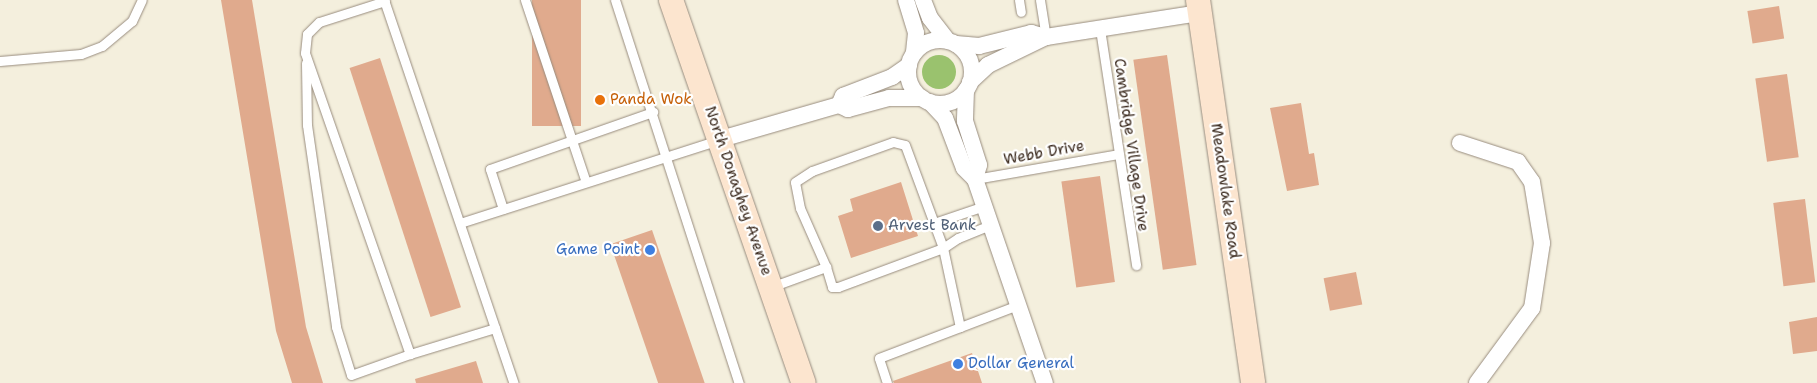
<!DOCTYPE html>
<html>
<head>
<meta charset="utf-8">
<style>
	body { margin:0 }
	#map { position:relative; width:1817px; height:383px; overflow:hidden; background:#f4efdd; font-family:"Shantell Sans",sans-serif }
	div>[style] { position:absolute }
	.green>* { inset:0; background:#9ac26e }
	.round { border-radius:50% }
	.building>* { inset:0; background:#e0aa8d; transform-origin:0 0 }
	.roads { filter:drop-shadow(0 0 1px #988c7e) drop-shadow(0 0 1px #988c7e) }
	.lane>* { height:9px; margin:-4.5px; padding:0 4.5px; transform-origin:4.5px; border-radius:4.5px; background:#fff }
	.street>* { height:16px; margin:-8px; padding:0 8px; transform-origin:8px; border-radius:8px; background:#fff }
	.street>.ring { margin:-8px; padding:0; box-sizing:content-box; background:none; border:16px solid #fff; border-radius:50% }
	.secondary>* { height:24px; margin:-12px; padding:0 12px; transform-origin:12px; border-radius:12px; background:#fce5cf }
	.dots>* { width:14px; height:14px; translate:-50% -50%; box-sizing:border-box; border:2px solid #fff; border-radius:50% }
	span { translate:-50% -50%; white-space:nowrap; text-align:center; line-height:1.15; -webkit-text-stroke:4.5px #fff; paint-order:stroke }
	.food-label { font-size:15px; color:#c56008 }
	.left { translate:0 -50%; text-align:left }
	.street-label { font-size:15px; color:#3b2a1e }
	.service-label { font-size:15px; color:#4e5e75 }
	.shop-label { font-size:15px; color:#366cbe }
	.right { translate:-100% -50%; text-align:right }
</style>
</head>
<body>
<div id="map">
	<div class="green">
		<div class="round" style="left:922px;top:55px;width:34px;height:34px"></div>
	</div>
	<div class="building">
		<div style="clip-path:polygon(221px 0,252px 0,306px 327px,323px 383px,292px 383px,276px 331px)"></div>
		<div style="left:532px;top:0;width:49px;height:126px"></div>
		<div style="left:1779px;top:6px;width:33px;height:32px;rotate:81deg"></div>
		<div style="left:1167px;top:55px;width:212px;height:34px;rotate:82deg"></div>
		<div style="left:380px;top:58px;width:262px;height:32px;rotate:72deg"></div>
		<div style="left:1787px;top:74px;width:84px;height:32px;rotate:82deg"></div>
		<div style="clip-path:polygon(1301px 103px,1309px 154px,1314px 153px,1319px 185px,1287px 191px,1270px 108px)"></div>
		<div style="left:1100px;top:176px;width:107px;height:39px;rotate:82deg"></div>
		<div style="clip-path:polygon(901px 182px,918px 236px,851px 258px,838px 216px,853px 211px,850px 199px)"></div>
		<div style="left:1805px;top:199px;width:84px;height:32px;rotate:83deg"></div>
		<div style="left:652px;top:230px;width:162px;height:44px;rotate:71deg"></div>
		<div style="left:1356px;top:272px;width:33px;height:33px;rotate:79deg"></div>
		<div style="clip-path:polygon(1817px 317px,1817px 351px,1793px 354px,1789px 322px)"></div>
		<div style="clip-path:polygon(972px 353px,982px 383px,894px 383px,893px 381px)"></div>
		<div style="clip-path:polygon(476px 361px,483px 383px,416px 383px,415px 379px)"></div>
	</div>
	<div class="roads">
		<div class="lane">
			<div style="left:384px;top:0;width:404px;rotate:71.3deg"></div>
			<div style="left:525px;top:0;width:192px;rotate:71.5deg"></div>
			<div style="left:615px;top:0;width:403px;rotate:72.1deg"></div>
			<div style="left:1019px;top:0;width:12px;rotate:81deg"></div>
			<div style="left:1040px;top:0;width:37px;rotate:81deg"></div>
			<div style="left:385px;top:1px;width:69px;rotate:162.3deg"></div>
			<div style="left:319px;top:22px;width:17px;rotate:135deg"></div>
			<div style="left:307px;top:34px;width:19px;rotate:96deg"></div>
			<div style="left:305px;top:53px;width:319px;rotate:70.8deg"></div>
			<div style="left:410px;top:354px;width:89px;rotate:-17deg"></div>
			<div style="left:1100px;top:29px;width:239px;rotate:81.3deg"></div>
			<div style="left:0;top:61px;width:81px;rotate:-4.9deg"></div>
			<div style="left:81px;top:54px;width:22px;rotate:-21deg"></div>
			<div style="left:102px;top:46px;width:39px;rotate:-40deg"></div>
			<div style="left:132px;top:21px;width:23px;rotate:-65deg"></div>
			<div style="left:306px;top:63px;width:62px;rotate:89.1deg"></div>
			<div style="left:307px;top:125px;width:204px;rotate:81.8deg"></div>
			<div style="left:336px;top:327px;width:50px;rotate:72.6deg"></div>
			<div style="left:351px;top:375px;width:63px;rotate:-19.6deg"></div>
			<div style="left:975px;top:179px;width:145px;rotate:-9.9deg"></div>
			<div style="left:503px;top:209px;width:42px;rotate:-108deg"></div>
			<div style="left:490px;top:169px;width:173px;rotate:-19.3deg"></div>
			<div style="left:460px;top:223px;width:272px;rotate:-17.8deg"></div>
			<div style="left:934px;top:223px;width:53px;rotate:-18.8deg"></div>
			<div style="left:826px;top:267px;width:64px;rotate:-113.8deg"></div>
			<div style="left:800px;top:208px;width:26px;rotate:-101deg"></div>
			<div style="left:795px;top:182px;width:20px;rotate:-33deg"></div>
			<div style="left:812px;top:171px;width:86px;rotate:-19.7deg"></div>
			<div style="left:893px;top:142px;width:12px;rotate:14deg"></div>
			<div style="left:905px;top:145px;width:110px;rotate:69.7deg"></div>
			<div style="left:943px;top:248px;width:81px;rotate:77.9deg"></div>
			<div style="left:771px;top:287px;width:59px;rotate:-20deg"></div>
			<div style="left:826px;top:267px;width:21px;rotate:73deg"></div>
			<div style="left:832px;top:287px;width:6px"></div>
			<div style="left:838px;top:287px;width:112px;rotate:-20.4deg"></div>
			<div style="left:943px;top:248px;width:18px;rotate:-34deg"></div>
			<div style="left:958px;top:238px;width:35px;rotate:-22deg"></div>
			<div style="left:887px;top:383px;width:26px;rotate:-108deg"></div>
			<div style="left:879px;top:358px;width:149px;rotate:-20.9deg"></div>
		</div>
		<div class="street">
			<div style="left:906px;top:0;width:34px;rotate:73deg"></div>
			<div style="left:916px;top:33px;width:20px;rotate:96deg"></div>
			<div style="left:923px;top:0;width:19px;rotate:69deg"></div>
			<div style="left:930px;top:18px;width:29px;rotate:52deg"></div>
			<div class="ring" style="left:908px;top:40px;width:48px;height:48px"></div>
			<div style="left:956px;top:44px;width:23px;rotate:5deg"></div>
			<div style="left:979px;top:46px;width:54px;rotate:-14deg"></div>
			<div style="left:1031px;top:33px;width:16px;rotate:15deg"></div>
			<div style="left:1046px;top:37px;width:156px;rotate:-8.9deg"></div>
			<div style="left:970px;top:82px;width:25px;rotate:-43deg"></div>
			<div style="left:988px;top:65px;width:64px;rotate:-25.8deg"></div>
			<div style="left:966px;top:90px;width:31px;rotate:92deg"></div>
			<div style="left:965px;top:121px;width:46px;rotate:72.3deg"></div>
			<div style="left:979px;top:165px;width:15px;rotate:106deg"></div>
			<div style="left:930px;top:102px;width:22px;rotate:47deg"></div>
			<div style="left:945px;top:118px;width:53px;rotate:69.2deg"></div>
			<div style="left:964px;top:168px;width:16px;rotate:45deg"></div>
			<div style="left:975px;top:179px;width:216px;rotate:71.1deg"></div>
			<div style="left:839px;top:105px;width:10px;rotate:-66deg"></div>
			<div style="left:843px;top:96px;width:53px;rotate:-21.2deg"></div>
			<div style="left:892px;top:77px;width:21px;rotate:-35deg"></div>
			<div style="left:721px;top:139px;width:123px;rotate:-16.1deg"></div>
			<div style="left:839px;top:105px;width:10px;rotate:24deg"></div>
			<div style="left:848px;top:109px;width:42px;rotate:-15deg"></div>
			<div style="left:889px;top:98px;width:33px"></div>
			<div style="left:1460px;top:143px;width:61px;rotate:18.1deg"></div>
			<div style="left:1518px;top:162px;width:24px;rotate:55deg"></div>
			<div style="left:1532px;top:182px;width:62px;rotate:80.7deg"></div>
			<div style="left:1542px;top:243px;width:66px;rotate:98.7deg"></div>
			<div style="left:1532px;top:308px;width:93px;rotate:126.3deg"></div>
		</div>
		<div class="secondary">
			<div style="left:671px;top:0;width:405px;rotate:70.9deg"></div>
			<div style="left:1198px;top:0;width:387px;rotate:81.8deg"></div>
		</div>
	</div>
	<div class="dots">
		<div style="left:600px;top:100px;background:#e8710a"></div>
		<div style="left:878px;top:226px;background:#5c6f8a"></div>
		<div style="left:650px;top:250px;background:#3f7fe0"></div>
		<div style="left:958px;top:364px;background:#3f7fe0"></div>
	</div>
	<div class="food-label">
		<span class="left" style="left:610px;top:100px">Panda Wok</span>
	</div>
	<div class="street-label">
		<span style="left:1131px;top:145px;rotate:82deg">Cambridge Village Drive</span>
		<span style="left:1044px;top:153px;rotate:-10deg">Webb Drive</span>
		<span style="left:738px;top:191px;rotate:71deg">North Donaghey Avenue</span>
		<span style="left:1225px;top:191px;rotate:82deg">Meadowlake Road</span>
	</div>
	<div class="service-label">
		<span class="left" style="left:888px;top:226px">Arvest Bank</span>
	</div>
	<div class="shop-label">
		<span class="right" style="left:640px;top:250px">Game Point</span>
		<span class="left" style="left:968px;top:364px">Dollar General</span>
	</div>
</div>
</body>
</html>
